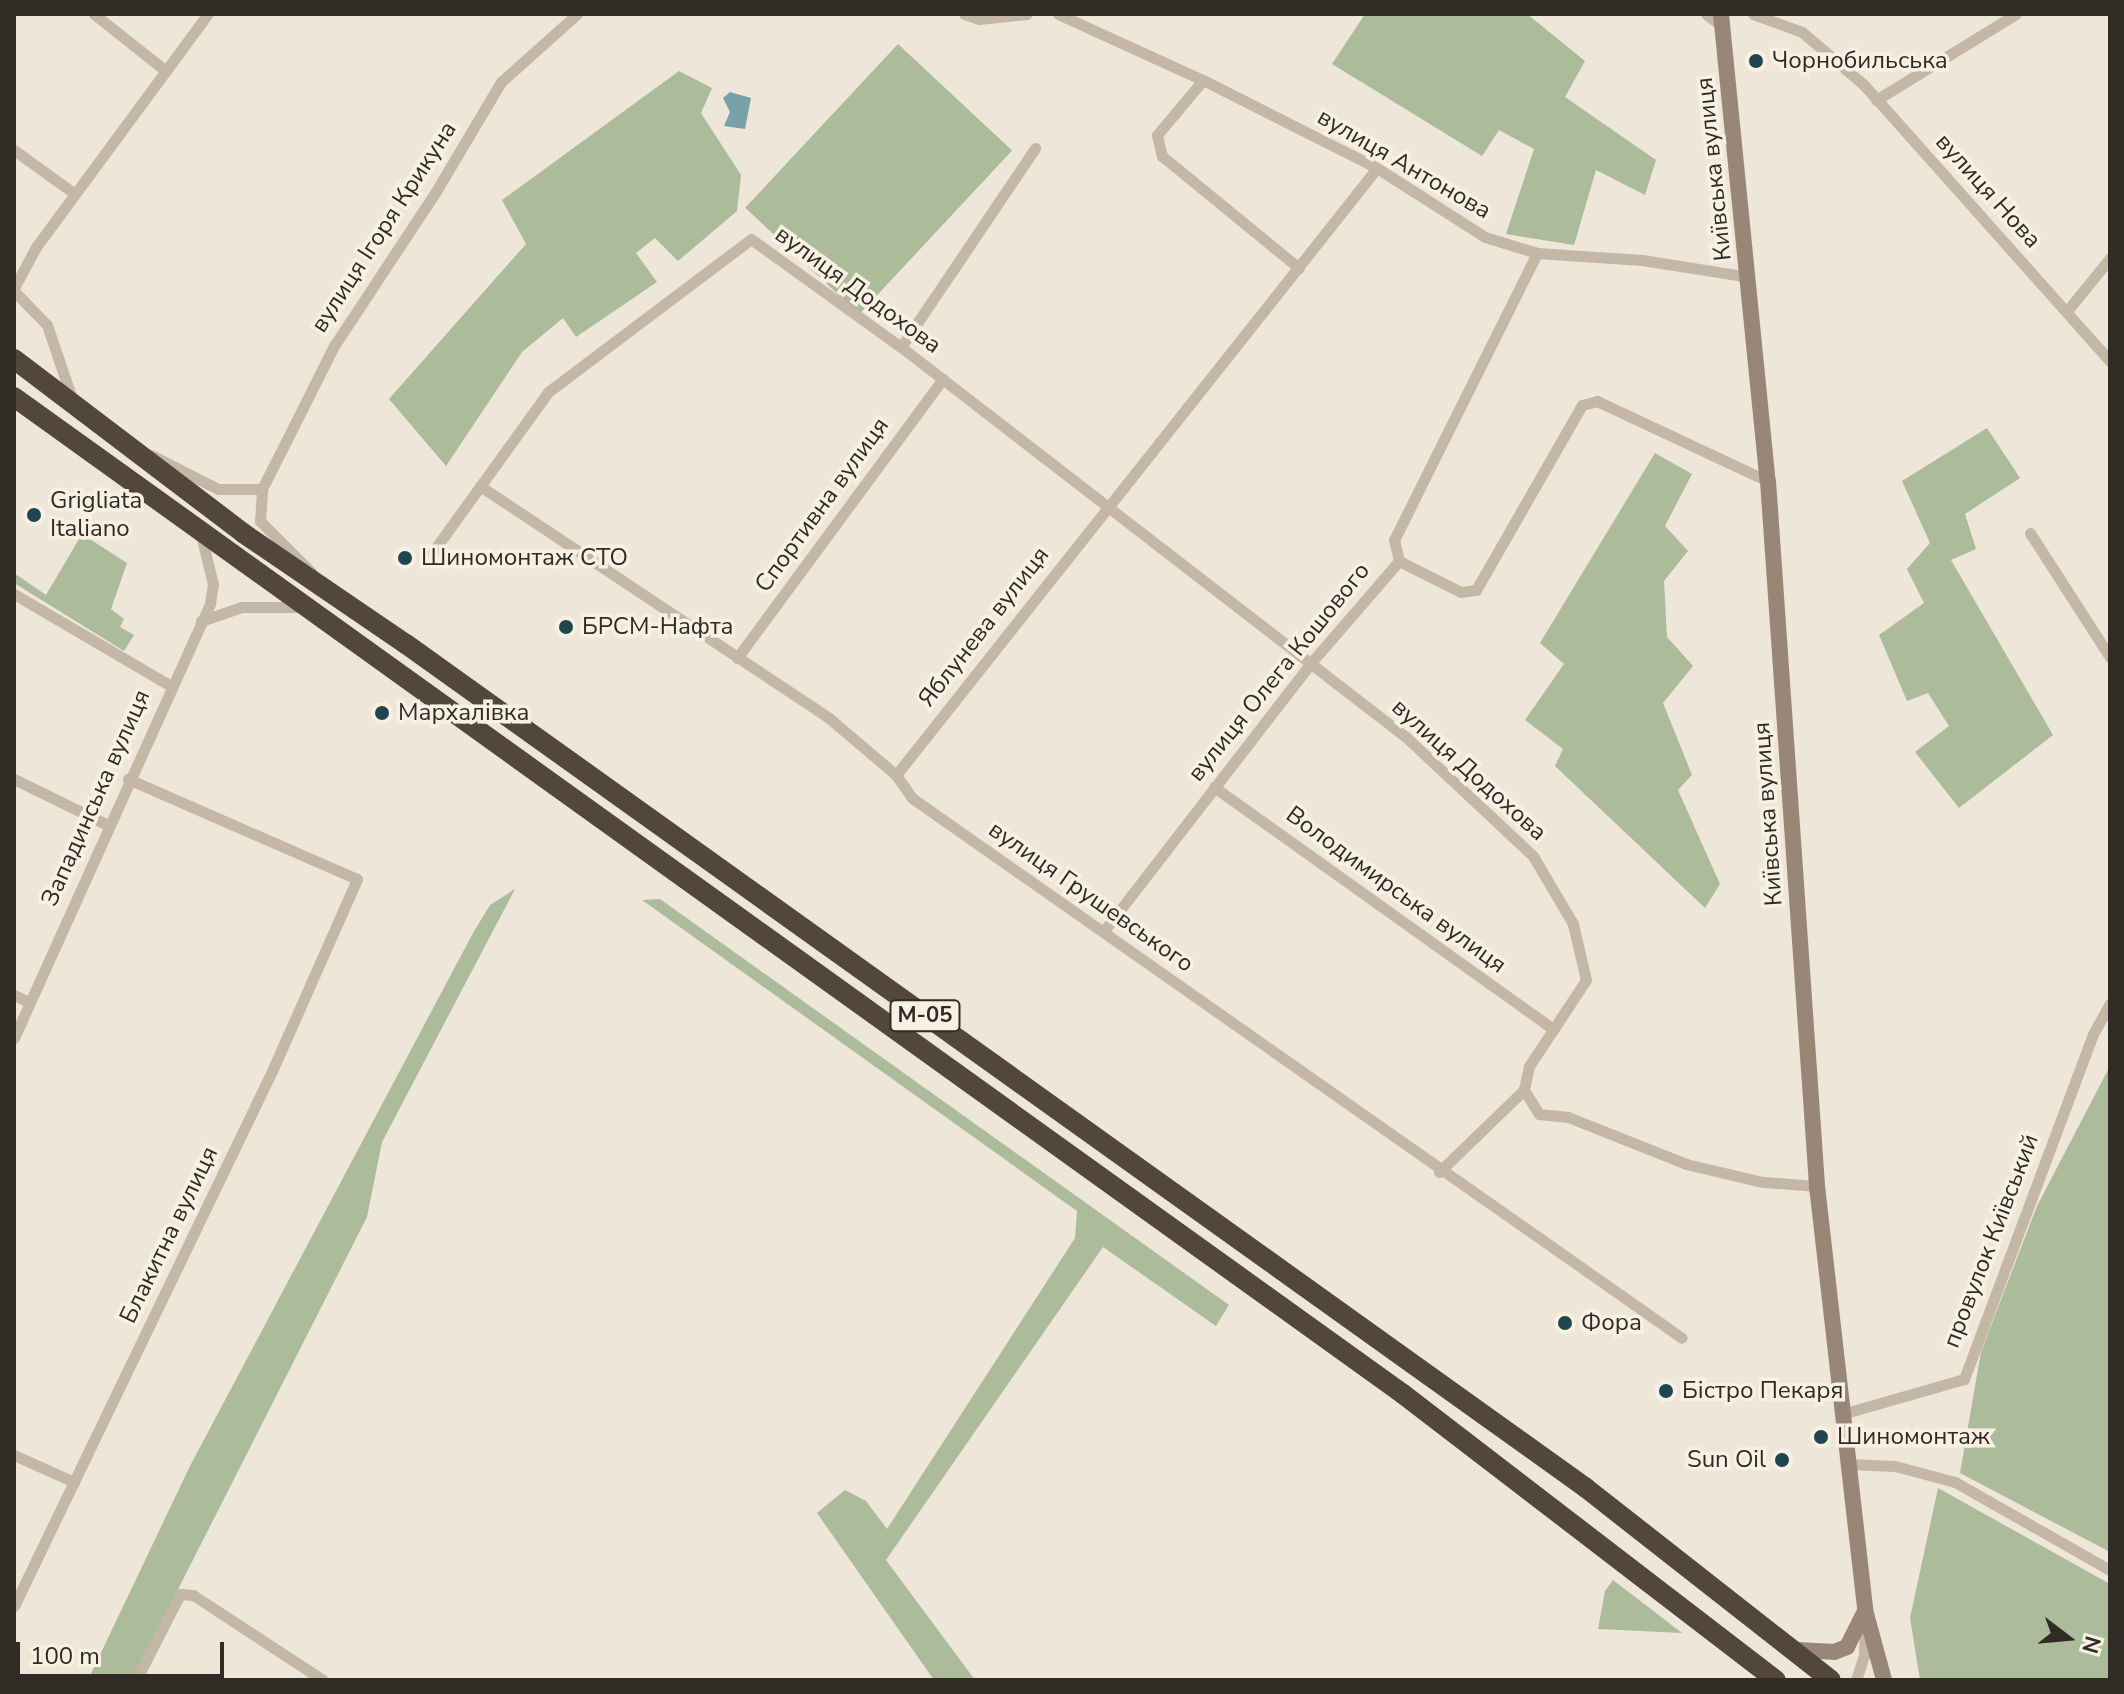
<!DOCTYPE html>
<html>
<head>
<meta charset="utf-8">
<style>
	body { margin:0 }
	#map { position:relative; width:2124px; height:1694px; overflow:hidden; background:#eee6d8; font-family:"Nunito Sans",sans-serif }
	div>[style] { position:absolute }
	.green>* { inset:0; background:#acbb99; transform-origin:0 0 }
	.water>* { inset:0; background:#79a1a9 }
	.street>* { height:11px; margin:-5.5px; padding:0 5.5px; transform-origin:5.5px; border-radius:5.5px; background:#c5b7a5 }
	.secondary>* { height:16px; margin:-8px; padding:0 8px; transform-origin:8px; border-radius:8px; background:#988777 }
	.highway>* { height:20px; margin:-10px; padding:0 10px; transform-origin:10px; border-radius:10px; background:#52463d }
	.dots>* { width:22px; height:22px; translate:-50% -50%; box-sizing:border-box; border:4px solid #f7f0e3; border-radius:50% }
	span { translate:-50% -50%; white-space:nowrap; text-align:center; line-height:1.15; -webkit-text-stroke:7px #f7f0e3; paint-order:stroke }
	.shield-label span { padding:2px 6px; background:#f7f0e3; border:2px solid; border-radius:6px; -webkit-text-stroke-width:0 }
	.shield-label { font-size:22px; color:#312b26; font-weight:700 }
	.poi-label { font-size:24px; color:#312b26 }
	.left { translate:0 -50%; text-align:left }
	.right { translate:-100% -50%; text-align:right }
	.street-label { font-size:24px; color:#312b26 }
	.frame { position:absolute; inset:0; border:16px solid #312b26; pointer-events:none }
	.north { position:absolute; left:2028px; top:1598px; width:80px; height:80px; -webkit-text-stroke:6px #f7f0e3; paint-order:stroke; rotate:106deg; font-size:22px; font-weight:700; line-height:32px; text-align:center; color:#312b26 }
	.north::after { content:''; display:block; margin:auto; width:28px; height:36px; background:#312b26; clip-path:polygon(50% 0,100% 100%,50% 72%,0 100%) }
	.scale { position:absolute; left:16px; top:1642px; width:208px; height:36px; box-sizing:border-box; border:4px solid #312b26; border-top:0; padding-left:10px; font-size:24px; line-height:28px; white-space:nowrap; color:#312b26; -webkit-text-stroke:6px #f7f0e3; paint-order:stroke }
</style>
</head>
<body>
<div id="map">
	<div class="green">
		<div style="clip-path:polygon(1365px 14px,1527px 14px,1585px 61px,1565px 97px,1656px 160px,1645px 195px,1596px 170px,1574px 245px,1506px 234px,1534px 149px,1499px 130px,1482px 156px,1332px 64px)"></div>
		<div style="left:898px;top:44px;width:156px;height:224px;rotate:43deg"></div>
		<div style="clip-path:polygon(679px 71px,712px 88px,701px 113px,741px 175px,737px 211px,678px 261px,655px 238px,636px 253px,657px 282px,576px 337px,563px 318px,522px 352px,446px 466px,389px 399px,526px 244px,502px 200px)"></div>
		<div style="clip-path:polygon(1987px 428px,2020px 478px,1965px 514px,1976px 549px,1951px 560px,2053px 735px,1959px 808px,1915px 752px,1949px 726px,1928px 693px,1907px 701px,1879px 635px,1924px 603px,1907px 569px,1930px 543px,1902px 481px)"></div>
		<div style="clip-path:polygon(1655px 453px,1692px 474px,1665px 526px,1688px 551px,1664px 581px,1667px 637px,1693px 666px,1663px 703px,1692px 775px,1678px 790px,1720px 884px,1705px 908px,1555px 766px,1563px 749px,1525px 720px,1564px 664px,1540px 643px)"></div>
		<div style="clip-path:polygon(82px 534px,127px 563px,111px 609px,124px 619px,120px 627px,134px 635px,124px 651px,14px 583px,14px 573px,46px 595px)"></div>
		<div style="clip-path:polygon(515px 889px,382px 1142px,367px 1217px,132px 1680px,88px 1680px,190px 1466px,473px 933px,490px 905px)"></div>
		<div style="clip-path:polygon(660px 899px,1229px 1305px,1216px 1326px,1103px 1247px,886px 1560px,975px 1680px,934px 1680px,817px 1513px,845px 1490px,866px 1501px,887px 1529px,1075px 1238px,1077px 1211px,642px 900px)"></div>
		<div style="clip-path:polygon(2110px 1066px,2110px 1552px,1960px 1473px,1981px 1352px,2037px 1206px)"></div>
		<div style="clip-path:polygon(1938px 1488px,2110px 1584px,2110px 1680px,1920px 1680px,1910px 1618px)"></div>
		<div style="clip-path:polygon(1613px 1580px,1682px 1633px,1598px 1629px,1605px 1591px)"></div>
	</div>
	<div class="water">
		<div style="clip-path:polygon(730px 92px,751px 98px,745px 129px,724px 126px,730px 112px,723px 98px)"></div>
	</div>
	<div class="street">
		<div style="left:94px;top:14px;width:92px;rotate:38.4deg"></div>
		<div style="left:964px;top:14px;width:16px;rotate:18deg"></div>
		<div style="left:979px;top:19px;width:48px;rotate:-5.9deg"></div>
		<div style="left:1058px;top:14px;width:159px;rotate:24.5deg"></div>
		<div style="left:1203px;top:80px;width:195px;rotate:26.8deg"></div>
		<div style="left:1377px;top:168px;width:128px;rotate:32.6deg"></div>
		<div style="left:1485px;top:237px;width:54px;rotate:17.1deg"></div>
		<div style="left:1537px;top:253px;width:105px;rotate:3.8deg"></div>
		<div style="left:1642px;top:260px;width:108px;rotate:9deg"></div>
		<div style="left:1706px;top:14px;width:21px;rotate:37deg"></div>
		<div style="left:1753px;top:14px;width:52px;rotate:20.2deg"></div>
		<div style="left:1802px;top:32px;width:82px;rotate:40.5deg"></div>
		<div style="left:1864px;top:85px;width:370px;rotate:48.3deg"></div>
		<div style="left:1203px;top:80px;width:72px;rotate:129.9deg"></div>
		<div style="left:1157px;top:135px;width:22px;rotate:77deg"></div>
		<div style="left:1162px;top:156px;width:177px;rotate:39.3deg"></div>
		<div style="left:1876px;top:100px;width:164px;rotate:-31.6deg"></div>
		<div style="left:14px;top:150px;width:75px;rotate:35.8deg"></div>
		<div style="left:14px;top:288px;width:47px;rotate:-61.8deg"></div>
		<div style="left:36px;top:247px;width:290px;rotate:-53.6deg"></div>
		<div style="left:14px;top:291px;width:47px;rotate:45.9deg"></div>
		<div style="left:47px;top:325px;width:78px;rotate:71.3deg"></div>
		<div style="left:2067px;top:311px;width:68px;rotate:-50.9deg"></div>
		<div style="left:901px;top:347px;width:240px;rotate:-56deg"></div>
		<div style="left:151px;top:455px;width:75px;rotate:26.9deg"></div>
		<div style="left:218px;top:489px;width:44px"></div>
		<div style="left:480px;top:486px;width:419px;rotate:33.6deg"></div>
		<div style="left:829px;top:718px;width:88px;rotate:40.4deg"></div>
		<div style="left:896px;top:775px;width:28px;rotate:55deg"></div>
		<div style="left:912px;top:798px;width:940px;rotate:35.04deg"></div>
		<div style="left:2030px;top:533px;width:148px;rotate:57.2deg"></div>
		<div style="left:432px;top:553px;width:198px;rotate:-54.2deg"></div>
		<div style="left:548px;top:392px;width:254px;rotate:-37deg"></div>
		<div style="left:751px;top:239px;width:185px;rotate:35.8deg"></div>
		<div style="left:901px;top:347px;width:639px;rotate:37.69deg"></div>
		<div style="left:1407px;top:738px;width:173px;rotate:43.1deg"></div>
		<div style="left:1533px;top:856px;width:79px;rotate:59.5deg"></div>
		<div style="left:1573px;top:924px;width:57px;rotate:76.9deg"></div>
		<div style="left:1586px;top:980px;width:103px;rotate:123.5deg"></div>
		<div style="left:1529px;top:1066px;width:25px;rotate:102deg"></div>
		<div style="left:1524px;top:1090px;width:28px;rotate:58deg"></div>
		<div style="left:1539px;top:1114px;width:29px;rotate:6deg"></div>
		<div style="left:1568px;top:1117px;width:127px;rotate:21.7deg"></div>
		<div style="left:1686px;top:1164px;width:79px;rotate:13.2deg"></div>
		<div style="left:1763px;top:1182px;width:54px;rotate:4.2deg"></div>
		<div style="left:1399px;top:561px;width:69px;rotate:26.6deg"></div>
		<div style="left:1461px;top:592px;width:15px;rotate:-8deg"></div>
		<div style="left:1476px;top:590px;width:213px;rotate:-60.2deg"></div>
		<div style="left:1582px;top:405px;width:16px;rotate:-15deg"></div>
		<div style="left:1597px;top:401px;width:189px;rotate:25.1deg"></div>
		<div style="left:311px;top:572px;width:72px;rotate:-135deg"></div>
		<div style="left:260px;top:521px;width:32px;rotate:-86deg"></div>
		<div style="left:262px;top:489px;width:160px;rotate:-63.3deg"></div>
		<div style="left:334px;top:346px;width:183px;rotate:-56.6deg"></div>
		<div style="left:435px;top:193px;width:129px;rotate:-59.3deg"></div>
		<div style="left:501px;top:82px;width:102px;rotate:-41.8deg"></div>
		<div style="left:14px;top:594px;width:182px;rotate:30.4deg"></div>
		<div style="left:201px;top:621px;width:43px;rotate:-18.9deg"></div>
		<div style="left:242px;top:607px;width:60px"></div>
		<div style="left:737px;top:658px;width:347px;rotate:-53.6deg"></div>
		<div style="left:896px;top:775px;width:774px;rotate:-51.61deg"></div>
		<div style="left:14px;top:779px;width:105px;rotate:26.1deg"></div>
		<div style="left:1214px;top:787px;width:417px;rotate:35.5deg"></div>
		<div style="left:1103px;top:932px;width:339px;rotate:-52.3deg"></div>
		<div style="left:1310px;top:664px;width:136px;rotate:-49.2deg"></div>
		<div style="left:1399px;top:561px;width:22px;rotate:-103deg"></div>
		<div style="left:1394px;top:540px;width:321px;rotate:-63.5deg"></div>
		<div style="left:14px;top:995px;width:17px;rotate:25deg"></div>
		<div style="left:14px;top:1038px;width:477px;rotate:-65.7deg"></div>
		<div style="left:210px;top:603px;width:19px;rotate:-81deg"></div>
		<div style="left:213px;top:584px;width:50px;rotate:-103.8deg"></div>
		<div style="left:1439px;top:1172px;width:118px;rotate:-44deg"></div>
		<div style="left:1842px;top:1414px;width:127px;rotate:-16deg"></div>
		<div style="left:1964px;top:1379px;width:368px;rotate:-69.5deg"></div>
		<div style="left:2093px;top:1034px;width:35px;rotate:-61deg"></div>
		<div style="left:14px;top:1455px;width:66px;rotate:24.2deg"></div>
		<div style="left:1848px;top:1464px;width:47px;rotate:2.4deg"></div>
		<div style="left:1895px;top:1466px;width:62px;rotate:14.9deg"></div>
		<div style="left:1955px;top:1482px;width:178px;rotate:29.6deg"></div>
		<div style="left:14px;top:1606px;width:594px;rotate:-64.25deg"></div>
		<div style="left:272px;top:1071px;width:210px;rotate:-66.1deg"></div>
		<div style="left:357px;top:879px;width:250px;rotate:-156.4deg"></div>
		<div style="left:136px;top:1680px;width:97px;rotate:-62.9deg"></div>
		<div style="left:180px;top:1594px;width:13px;rotate:4deg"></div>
		<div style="left:193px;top:1595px;width:155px;rotate:33.2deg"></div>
		<div style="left:1856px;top:1680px;width:26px;rotate:-72deg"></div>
		<div style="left:1864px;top:1655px;width:29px;rotate:-88deg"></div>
	</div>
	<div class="secondary">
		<div style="left:1721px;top:14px;width:469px;rotate:84.3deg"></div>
		<div style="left:1768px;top:481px;width:707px;rotate:86.02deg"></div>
		<div style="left:1817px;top:1186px;width:427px;rotate:83.5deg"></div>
		<div style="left:1865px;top:1610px;width:73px;rotate:74.8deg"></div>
		<div style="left:1798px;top:1650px;width:36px;rotate:3deg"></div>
		<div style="left:1834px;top:1652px;width:14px;rotate:-21deg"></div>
		<div style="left:1847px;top:1647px;width:40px;rotate:-63.4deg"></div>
	</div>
	<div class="highway">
		<div style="left:14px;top:359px;width:288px;rotate:37.2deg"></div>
		<div style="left:243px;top:533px;width:197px;rotate:34.3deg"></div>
		<div style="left:406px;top:644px;width:1451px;rotate:35.57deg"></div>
		<div style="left:1586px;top:1488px;width:311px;rotate:38.1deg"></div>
		<div style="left:14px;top:397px;width:1710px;rotate:35.67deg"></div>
		<div style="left:1403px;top:1394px;width:470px;rotate:37.5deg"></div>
	</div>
	<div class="dots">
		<div style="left:1756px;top:61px;background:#1f464f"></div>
		<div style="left:34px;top:515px;background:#1f464f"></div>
		<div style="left:405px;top:558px;background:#1f464f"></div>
		<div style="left:566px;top:627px;background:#1f464f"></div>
		<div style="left:382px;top:713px;background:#1f464f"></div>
		<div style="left:1565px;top:1323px;background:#1f464f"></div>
		<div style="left:1666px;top:1391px;background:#1f464f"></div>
		<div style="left:1821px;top:1437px;background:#1f464f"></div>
		<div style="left:1782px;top:1460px;background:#1f464f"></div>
	</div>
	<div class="shield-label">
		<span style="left:925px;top:1016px">М-05</span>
	</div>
	<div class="poi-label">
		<span class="left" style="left:1772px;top:61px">Чорнобильська</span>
		<span class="left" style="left:50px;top:515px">Grigliata<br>Italiano</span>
		<span class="left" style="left:421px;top:558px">Шиномонтаж СТО</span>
		<span class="left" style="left:582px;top:627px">БРСМ-Нафта</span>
		<span class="left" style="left:398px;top:713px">Мархалівка</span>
		<span class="left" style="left:1581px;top:1323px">Фора</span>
		<span class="left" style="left:1682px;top:1391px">Бістро Пекаря</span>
		<span class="left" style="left:1837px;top:1437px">Шиномонтаж</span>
		<span class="right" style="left:1766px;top:1460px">Sun Oil</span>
	</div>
	<div class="street-label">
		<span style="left:1404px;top:164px;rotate:30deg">вулиця Антонова</span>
		<span style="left:1714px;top:169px;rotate:-96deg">Київська вулиця</span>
		<span style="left:1988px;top:191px;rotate:48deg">вулиця Нова</span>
		<span style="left:384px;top:227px;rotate:-57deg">вулиця Ігоря Крикуна</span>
		<span style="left:858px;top:290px;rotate:36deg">вулиця Додохова</span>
		<span style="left:822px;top:505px;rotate:-54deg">Спортивна вулиця</span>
		<span style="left:984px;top:627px;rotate:-52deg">Яблунева вулиця</span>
		<span style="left:1279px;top:672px;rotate:-51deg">вулиця Олега Кошового</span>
		<span style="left:1469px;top:770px;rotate:42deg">вулиця Додохова</span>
		<span style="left:96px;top:798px;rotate:-66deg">Западинська вулиця</span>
		<span style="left:1768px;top:814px;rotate:-94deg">Київська вулиця</span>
		<span style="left:1396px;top:890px;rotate:36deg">Володимирська вулиця</span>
		<span style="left:1091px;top:897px;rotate:35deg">вулиця Грушевського</span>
		<span style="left:169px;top:1235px;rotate:-64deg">Блакитна вулиця</span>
		<span style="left:1991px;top:1241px;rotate:-69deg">провулок Київський</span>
	</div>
	<div class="frame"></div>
	<div class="north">N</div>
	<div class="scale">100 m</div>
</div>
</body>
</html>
